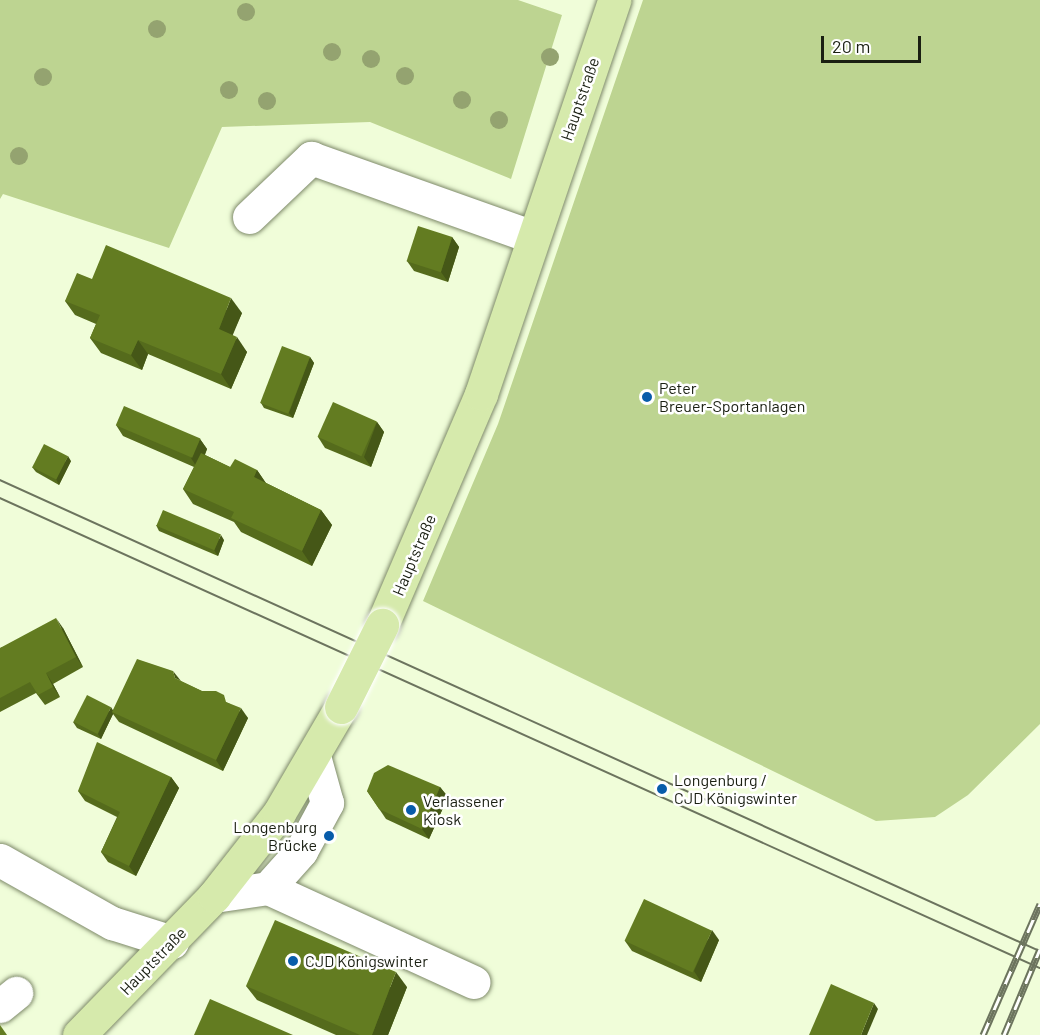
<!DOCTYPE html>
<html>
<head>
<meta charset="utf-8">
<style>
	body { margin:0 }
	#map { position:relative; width:1040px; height:1035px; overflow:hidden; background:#f0fdd9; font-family:Barlow,sans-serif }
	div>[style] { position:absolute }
	.green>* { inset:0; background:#bdd491 }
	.roads { filter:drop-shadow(0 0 2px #7e8a6a) drop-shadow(0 0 2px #7e8a6a) }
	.minor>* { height:33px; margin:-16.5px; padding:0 16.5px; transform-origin:16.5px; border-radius:16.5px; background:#fff }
	.major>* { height:33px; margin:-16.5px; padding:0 16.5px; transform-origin:16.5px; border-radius:16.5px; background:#d6eaac }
	.tram>* { height:1.5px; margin:-0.75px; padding:0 0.75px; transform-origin:0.75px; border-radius:0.75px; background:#6c745e }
	.rail>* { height:7px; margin-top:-3.5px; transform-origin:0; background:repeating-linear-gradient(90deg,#fff 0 14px,#6c745e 0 28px); box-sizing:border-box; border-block:2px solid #6c745e }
	.bridges { filter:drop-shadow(0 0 2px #fff) drop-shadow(0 0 2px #fff) }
	.major-bridge>* { height:33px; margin:-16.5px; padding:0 16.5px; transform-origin:16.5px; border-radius:16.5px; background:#d6eaac }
	.trees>* { width:18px; height:18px; margin:-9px; border-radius:50%; background:#94a370 }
	.wall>* { inset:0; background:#556b1c }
	.shaded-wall>* { inset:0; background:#455717 }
	.building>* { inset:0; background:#637c21; transform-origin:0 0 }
	.dots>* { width:16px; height:16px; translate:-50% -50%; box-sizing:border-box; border:3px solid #fff; border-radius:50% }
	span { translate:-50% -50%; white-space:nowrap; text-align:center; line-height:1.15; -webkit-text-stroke:5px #fff; paint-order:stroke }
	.street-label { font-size:16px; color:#1a1f12 }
	.poi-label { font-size:16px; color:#1a1f12 }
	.left { translate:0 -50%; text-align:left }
	.right { translate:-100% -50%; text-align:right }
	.scale { position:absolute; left:821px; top:36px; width:100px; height:27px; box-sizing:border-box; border:3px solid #1a1f12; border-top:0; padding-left:8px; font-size:18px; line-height:21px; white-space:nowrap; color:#1a1f12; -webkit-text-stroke:4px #fff; paint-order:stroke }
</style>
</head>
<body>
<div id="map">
	<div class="green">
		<div style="clip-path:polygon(0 0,518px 0,562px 15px,511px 179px,370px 122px,222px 127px,169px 248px,3px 194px,0 199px)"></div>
		<div style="clip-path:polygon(643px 0,1040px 0,1040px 724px,968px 795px,935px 817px,876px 821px,423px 601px,498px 424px)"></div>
	</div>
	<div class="roads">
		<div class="minor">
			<div style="left:249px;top:217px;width:86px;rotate:-43.6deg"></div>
			<div style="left:311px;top:158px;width:236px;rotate:19.6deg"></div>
			<div style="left:0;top:860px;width:129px;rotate:29.4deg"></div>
			<div style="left:112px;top:923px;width:63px;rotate:17.6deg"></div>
			<div style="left:268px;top:888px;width:226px;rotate:24.6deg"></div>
			<div style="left:214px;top:896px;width:55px;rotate:-8.4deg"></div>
			<div style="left:268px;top:888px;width:50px;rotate:-48.3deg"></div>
			<div style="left:301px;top:851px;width:55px;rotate:-61.6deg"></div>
			<div style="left:327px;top:803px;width:49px;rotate:-105.5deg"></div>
			<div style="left:0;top:1006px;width:21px;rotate:-39deg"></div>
		</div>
		<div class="major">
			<div style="left:382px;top:625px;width:251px;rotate:-66.8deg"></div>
			<div style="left:481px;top:394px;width:416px;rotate:-71.3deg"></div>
			<div style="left:79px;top:1035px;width:194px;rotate:-45.8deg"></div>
			<div style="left:214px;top:896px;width:105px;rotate:-51.9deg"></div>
			<div style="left:279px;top:813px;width:123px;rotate:-59.7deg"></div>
		</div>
	</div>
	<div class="tram">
		<div style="left:0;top:480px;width:1142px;rotate:24.37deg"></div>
		<div style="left:0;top:498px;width:1141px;rotate:24.32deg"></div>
	</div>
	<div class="rail">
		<div style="left:983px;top:1035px;width:143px;rotate:-66.5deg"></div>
		<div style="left:1004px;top:1035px;width:93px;rotate:-67.3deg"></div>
	</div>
	<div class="bridges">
		<div class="major-bridge">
			<div style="left:341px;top:707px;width:92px;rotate:-63.4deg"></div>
		</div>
	</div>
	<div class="trees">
		<div style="left:246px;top:12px"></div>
		<div style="left:157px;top:29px"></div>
		<div style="left:332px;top:52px"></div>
		<div style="left:550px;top:57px"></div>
		<div style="left:371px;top:59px"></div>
		<div style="left:405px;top:76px"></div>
		<div style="left:43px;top:77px"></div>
		<div style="left:229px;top:90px"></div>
		<div style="left:462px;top:100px"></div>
		<div style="left:267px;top:101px"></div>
		<div style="left:499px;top:120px"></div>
		<div style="left:19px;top:156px"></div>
	</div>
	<div class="wall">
		<div style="clip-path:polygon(452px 237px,459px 247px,448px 282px,414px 271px,407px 261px)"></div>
		<div style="clip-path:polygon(92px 279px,242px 313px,232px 335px,247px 352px,231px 389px,148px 354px,142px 370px,101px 353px,90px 338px,96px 324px,75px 315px,65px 301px)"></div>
		<div style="clip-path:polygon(310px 357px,314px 363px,293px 418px,264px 408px,261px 403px)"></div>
		<div style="clip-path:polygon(377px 422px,384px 432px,371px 467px,325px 448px,318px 437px)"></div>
		<div style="clip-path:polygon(116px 425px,200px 439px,207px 449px,205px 455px,230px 467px,257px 470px,266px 483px,321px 510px,332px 525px,312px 566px,241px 532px,234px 522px,193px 504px,183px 489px,194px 467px,123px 436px)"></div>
		<div style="clip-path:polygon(71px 461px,59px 485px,36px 472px,32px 467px)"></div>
		<div style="clip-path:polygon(156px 525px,224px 540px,218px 556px,159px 531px)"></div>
		<div style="clip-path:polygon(63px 628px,83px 667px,53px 684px,60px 697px,45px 705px,36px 693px,0 712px,0 648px)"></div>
		<div style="clip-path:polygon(180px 681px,230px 704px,248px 718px,223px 771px,119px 722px,113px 714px,101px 739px,77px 728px,73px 722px,113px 710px)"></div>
		<div style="clip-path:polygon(171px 777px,179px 788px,136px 876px,108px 862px,101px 852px,117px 817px,85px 801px,78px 791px)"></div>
		<div style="clip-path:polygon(440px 787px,448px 797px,429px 839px,386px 819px,367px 791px)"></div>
		<div style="clip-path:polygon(719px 940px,701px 982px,632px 951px,625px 941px)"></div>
		<div style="clip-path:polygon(246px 986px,407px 987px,388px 1035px,336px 1035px,257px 1000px)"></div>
	</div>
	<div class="shaded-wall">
		<div style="clip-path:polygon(452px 237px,459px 247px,448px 282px,441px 272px)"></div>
		<div style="clip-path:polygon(231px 298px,242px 313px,229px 344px,219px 329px)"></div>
		<div style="clip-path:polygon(237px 337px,247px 352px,231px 389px,221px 374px)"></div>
		<div style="clip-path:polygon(138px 340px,148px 354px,142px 370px,131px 355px)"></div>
		<div style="clip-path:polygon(310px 357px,314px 363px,293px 418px,289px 413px)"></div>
		<div style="clip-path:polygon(377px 422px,384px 432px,371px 467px,364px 457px)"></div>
		<div style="clip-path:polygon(200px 439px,207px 449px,198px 469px,191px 458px)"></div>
		<div style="clip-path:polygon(68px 456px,71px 461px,59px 485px,56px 479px)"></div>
		<div style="clip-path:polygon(257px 470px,267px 485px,254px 477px)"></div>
		<div style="clip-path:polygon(321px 510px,332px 525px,312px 566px,302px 551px)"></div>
		<div style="clip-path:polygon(221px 535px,224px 540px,218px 556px,214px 550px)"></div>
		<div style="clip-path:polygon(56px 618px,63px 628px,83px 667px,76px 657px)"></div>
		<div style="clip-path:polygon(173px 671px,181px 681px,175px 678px)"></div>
		<div style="clip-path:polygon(46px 673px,53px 684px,60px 697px,53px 687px)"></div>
		<div style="clip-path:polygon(111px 707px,114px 712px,112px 712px,113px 714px,101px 739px,98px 734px)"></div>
		<div style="clip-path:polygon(241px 708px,248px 718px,223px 771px,216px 760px)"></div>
		<div style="clip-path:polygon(171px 777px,179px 788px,136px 876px,129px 866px)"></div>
		<div style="clip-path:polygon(440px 787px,448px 797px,429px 839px,422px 829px)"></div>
		<div style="clip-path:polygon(712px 930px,719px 940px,701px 982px,694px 971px)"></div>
		<div style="clip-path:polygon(396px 972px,407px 987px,388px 1035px,372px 1035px)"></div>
		<div style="clip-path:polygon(874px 1003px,878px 1009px,867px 1035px,861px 1035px)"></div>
	</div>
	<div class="building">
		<div style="left:418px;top:226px;width:36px;height:37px;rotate:18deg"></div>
		<div style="clip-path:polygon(106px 245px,231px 298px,219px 329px,237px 337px,221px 374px,138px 340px,131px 355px,90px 338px,100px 315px,65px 301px,77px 273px,92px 279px)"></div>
		<div style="left:282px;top:346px;width:30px;height:61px;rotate:21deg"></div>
		<div style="left:333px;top:402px;width:48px;height:38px;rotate:24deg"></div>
		<div style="left:124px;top:406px;width:83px;height:21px;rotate:23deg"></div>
		<div style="left:44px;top:444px;width:27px;height:26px;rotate:27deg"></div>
		<div style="clip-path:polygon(201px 453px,230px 467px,235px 459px,257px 470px,254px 477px,321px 510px,302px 551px,231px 518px,234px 512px,183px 489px)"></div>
		<div style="left:163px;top:510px;width:63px;height:17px;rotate:23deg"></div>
		<div style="clip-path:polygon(56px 618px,76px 657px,46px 673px,53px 687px,38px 695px,30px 682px,0 698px,0 648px)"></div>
		<div style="clip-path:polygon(137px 659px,173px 671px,175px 678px,202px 691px,216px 691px,224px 695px,226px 702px,241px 708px,216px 760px,112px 712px)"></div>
		<div style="left:87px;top:695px;width:27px;height:30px;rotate:27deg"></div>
		<div style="clip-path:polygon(97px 742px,171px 777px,129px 866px,101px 852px,120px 812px,78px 791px)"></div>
		<div style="clip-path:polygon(388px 765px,440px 787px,422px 829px,379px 809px,367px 791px,374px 773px)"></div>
		<div style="left:644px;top:899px;width:75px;height:46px;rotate:25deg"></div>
		<div style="clip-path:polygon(275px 920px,396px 972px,372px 1035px,360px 1035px,246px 986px)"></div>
		<div style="clip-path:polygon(831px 984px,874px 1003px,861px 1035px,809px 1035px)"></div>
		<div style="clip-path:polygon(210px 999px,293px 1035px,194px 1035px)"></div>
		<div style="clip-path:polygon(0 1025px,7px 1035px,0 1035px)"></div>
	</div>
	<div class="dots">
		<div style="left:647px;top:397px;background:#085caa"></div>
		<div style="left:662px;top:789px;background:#085caa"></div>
		<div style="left:411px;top:810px;background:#085caa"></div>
		<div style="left:329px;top:836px;background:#085caa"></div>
		<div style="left:293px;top:961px;background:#085caa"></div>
	</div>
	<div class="street-label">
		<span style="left:580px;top:99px;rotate:-71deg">Hauptstraße</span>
		<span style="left:414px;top:555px;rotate:-67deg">Hauptstraße</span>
		<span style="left:153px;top:961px;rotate:-46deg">Hauptstraße</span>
	</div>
	<div class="poi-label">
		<span class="left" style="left:659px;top:397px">Peter<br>Breuer-Sportanlagen</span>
		<span class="left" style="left:674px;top:789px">Longenburg /<br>CJD Königswinter</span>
		<span class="left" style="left:423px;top:810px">Verlassener<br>Kiosk</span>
		<span class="right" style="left:317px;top:836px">Longenburg<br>Brücke</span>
		<span class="left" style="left:305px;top:961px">CJD Königswinter</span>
	</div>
	<div class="scale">20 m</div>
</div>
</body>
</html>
